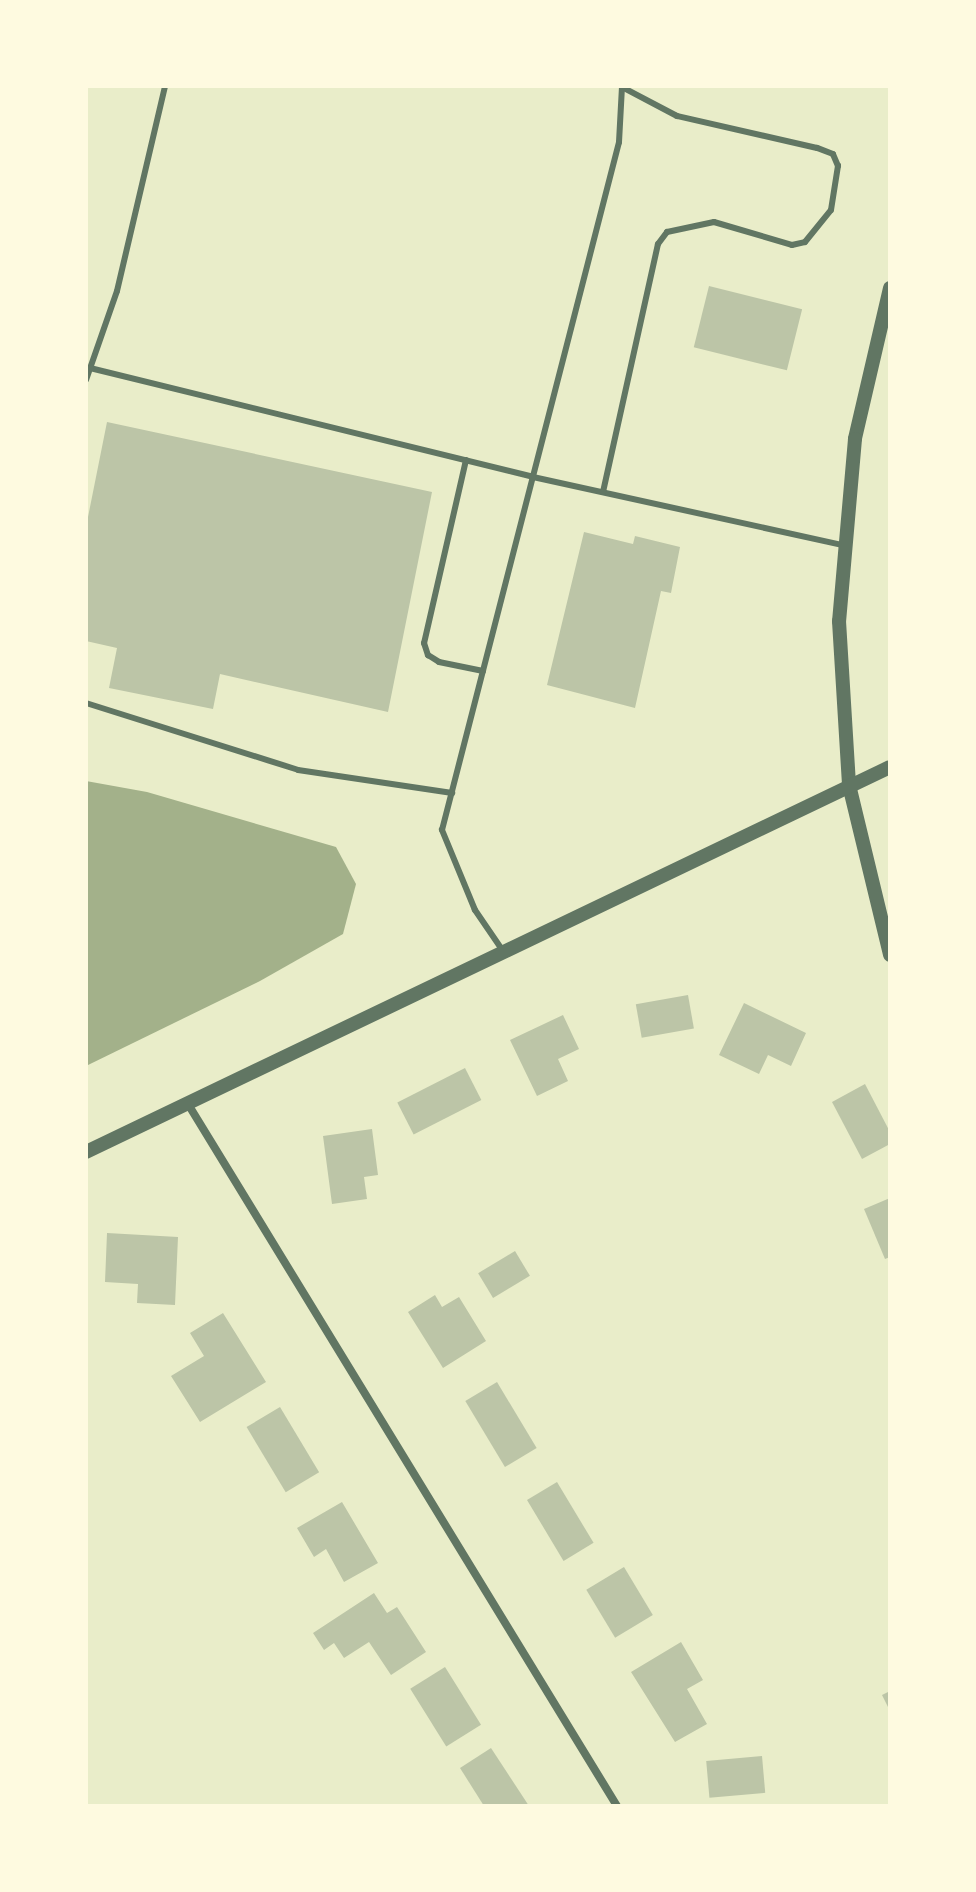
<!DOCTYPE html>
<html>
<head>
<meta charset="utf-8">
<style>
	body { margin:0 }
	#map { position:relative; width:976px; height:1892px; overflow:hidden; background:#e9edc9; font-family:"Noto Serif",serif }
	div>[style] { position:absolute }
	.water>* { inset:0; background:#a3b18a }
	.building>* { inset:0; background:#bcc5a7; transform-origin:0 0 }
	.service>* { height:6px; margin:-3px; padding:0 3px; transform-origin:3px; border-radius:3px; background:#617663 }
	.minor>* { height:8px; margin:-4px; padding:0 4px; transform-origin:4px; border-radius:4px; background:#617663 }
	.tertiary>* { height:14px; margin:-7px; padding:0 7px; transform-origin:7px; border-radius:7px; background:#617663 }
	span { translate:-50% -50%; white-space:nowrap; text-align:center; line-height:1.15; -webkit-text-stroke:6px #fefae0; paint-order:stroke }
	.frame { position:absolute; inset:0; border:88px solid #fefae0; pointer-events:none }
</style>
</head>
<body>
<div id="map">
	<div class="water">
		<div style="clip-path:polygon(86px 781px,147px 792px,336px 847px,356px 884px,343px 934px,260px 981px,86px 1066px)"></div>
	</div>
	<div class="building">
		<div style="left:709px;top:286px;width:96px;height:63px;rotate:14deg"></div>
		<div style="clip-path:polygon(107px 422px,432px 492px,388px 712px,220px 674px,213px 709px,109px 688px,117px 648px,86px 641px,86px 527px)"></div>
		<div style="clip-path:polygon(584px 532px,633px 544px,635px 536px,680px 547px,671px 593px,661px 591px,635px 708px,547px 685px)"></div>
		<div style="left:688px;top:995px;width:34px;height:53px;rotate:80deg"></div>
		<div style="clip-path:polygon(744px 1003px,806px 1033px,791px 1066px,768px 1055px,759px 1074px,719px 1055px)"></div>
		<div style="clip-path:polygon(563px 1015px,579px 1049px,558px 1059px,568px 1081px,537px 1096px,510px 1040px)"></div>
		<div style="left:465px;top:1068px;width:36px;height:76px;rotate:63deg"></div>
		<div style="clip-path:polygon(865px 1084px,890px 1132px,890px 1144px,862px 1159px,832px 1102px)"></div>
		<div style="clip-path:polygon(372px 1129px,378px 1175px,364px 1177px,367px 1199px,332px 1204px,323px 1136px)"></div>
		<div style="clip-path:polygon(890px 1198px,890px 1257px,885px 1259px,864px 1209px)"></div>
		<div style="clip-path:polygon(107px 1233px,178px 1237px,175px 1305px,137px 1303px,138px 1284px,105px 1282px)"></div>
		<div style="left:515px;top:1251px;width:29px;height:43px;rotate:59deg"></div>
		<div style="clip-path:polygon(435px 1295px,442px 1307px,459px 1297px,486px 1341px,443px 1368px,408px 1312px)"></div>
		<div style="clip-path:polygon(223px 1313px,266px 1382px,200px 1422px,171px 1376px,204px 1356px,190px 1333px)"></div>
		<div style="left:497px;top:1382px;width:77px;height:37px;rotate:59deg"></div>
		<div style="left:280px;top:1407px;width:76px;height:39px;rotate:59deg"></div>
		<div style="left:557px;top:1482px;width:71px;height:35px;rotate:59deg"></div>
		<div style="clip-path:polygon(342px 1502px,378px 1563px,344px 1582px,326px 1549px,314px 1557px,297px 1528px)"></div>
		<div style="left:624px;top:1567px;width:56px;height:44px;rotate:59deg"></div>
		<div style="clip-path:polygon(374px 1593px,387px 1613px,397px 1607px,426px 1652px,391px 1675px,369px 1642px,344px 1658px,334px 1643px,324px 1650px,313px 1633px)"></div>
		<div style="clip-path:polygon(681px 1642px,703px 1680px,687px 1689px,707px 1724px,675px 1742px,631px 1672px)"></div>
		<div style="left:445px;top:1667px;width:68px;height:41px;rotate:58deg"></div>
		<div style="clip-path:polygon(890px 1691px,890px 1711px,882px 1695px)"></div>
		<div style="clip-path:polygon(491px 1748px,529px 1806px,484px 1806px,460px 1768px)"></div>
		<div style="left:762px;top:1756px;width:37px;height:56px;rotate:85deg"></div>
	</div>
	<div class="service">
		<div style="left:90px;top:368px;width:456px;rotate:13.8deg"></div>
		<div style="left:533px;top:477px;width:316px;rotate:12.4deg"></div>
		<div style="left:86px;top:380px;width:94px;rotate:-70.8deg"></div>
		<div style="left:117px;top:291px;width:211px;rotate:-76.8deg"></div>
		<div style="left:466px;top:460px;width:188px;rotate:102.9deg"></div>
		<div style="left:424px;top:643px;width:13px;rotate:72deg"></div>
		<div style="left:428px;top:655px;width:13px;rotate:32deg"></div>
		<div style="left:439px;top:662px;width:45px;rotate:11.6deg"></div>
		<div style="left:603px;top:492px;width:254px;rotate:-77.5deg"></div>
		<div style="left:658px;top:244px;width:15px;rotate:-53deg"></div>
		<div style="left:667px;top:232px;width:48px;rotate:-12deg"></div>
		<div style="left:714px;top:222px;width:81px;rotate:16.4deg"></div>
		<div style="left:792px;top:245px;width:13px;rotate:-13deg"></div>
		<div style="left:805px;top:242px;width:41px;rotate:-50.9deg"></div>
		<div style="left:831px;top:210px;width:45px;rotate:-81deg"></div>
		<div style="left:838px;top:166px;width:13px;rotate:-113deg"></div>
		<div style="left:833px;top:154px;width:17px;rotate:-159deg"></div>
		<div style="left:817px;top:148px;width:144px;rotate:-167.1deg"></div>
		<div style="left:677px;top:116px;width:62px;rotate:-152.2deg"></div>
		<div style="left:86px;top:703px;width:222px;rotate:17.5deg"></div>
		<div style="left:298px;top:770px;width:156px;rotate:8.5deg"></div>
		<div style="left:503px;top:951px;width:50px;rotate:-124.3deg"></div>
		<div style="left:475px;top:910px;width:87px;rotate:-112.4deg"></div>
		<div style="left:442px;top:830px;width:710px;rotate:-75.57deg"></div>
		<div style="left:619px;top:142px;width:56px;rotate:-86.9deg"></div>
	</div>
	<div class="minor">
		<div style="left:188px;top:1104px;width:823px;rotate:58.57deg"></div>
	</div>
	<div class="tertiary">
		<div style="left:890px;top:288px;width:155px;rotate:103.1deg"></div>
		<div style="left:855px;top:439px;width:183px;rotate:95deg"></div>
		<div style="left:839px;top:621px;width:164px;rotate:86.5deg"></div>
		<div style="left:849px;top:785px;width:175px;rotate:76.4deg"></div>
		<div style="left:86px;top:1152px;width:891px;rotate:-25.59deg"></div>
	</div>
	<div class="frame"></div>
</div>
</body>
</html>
